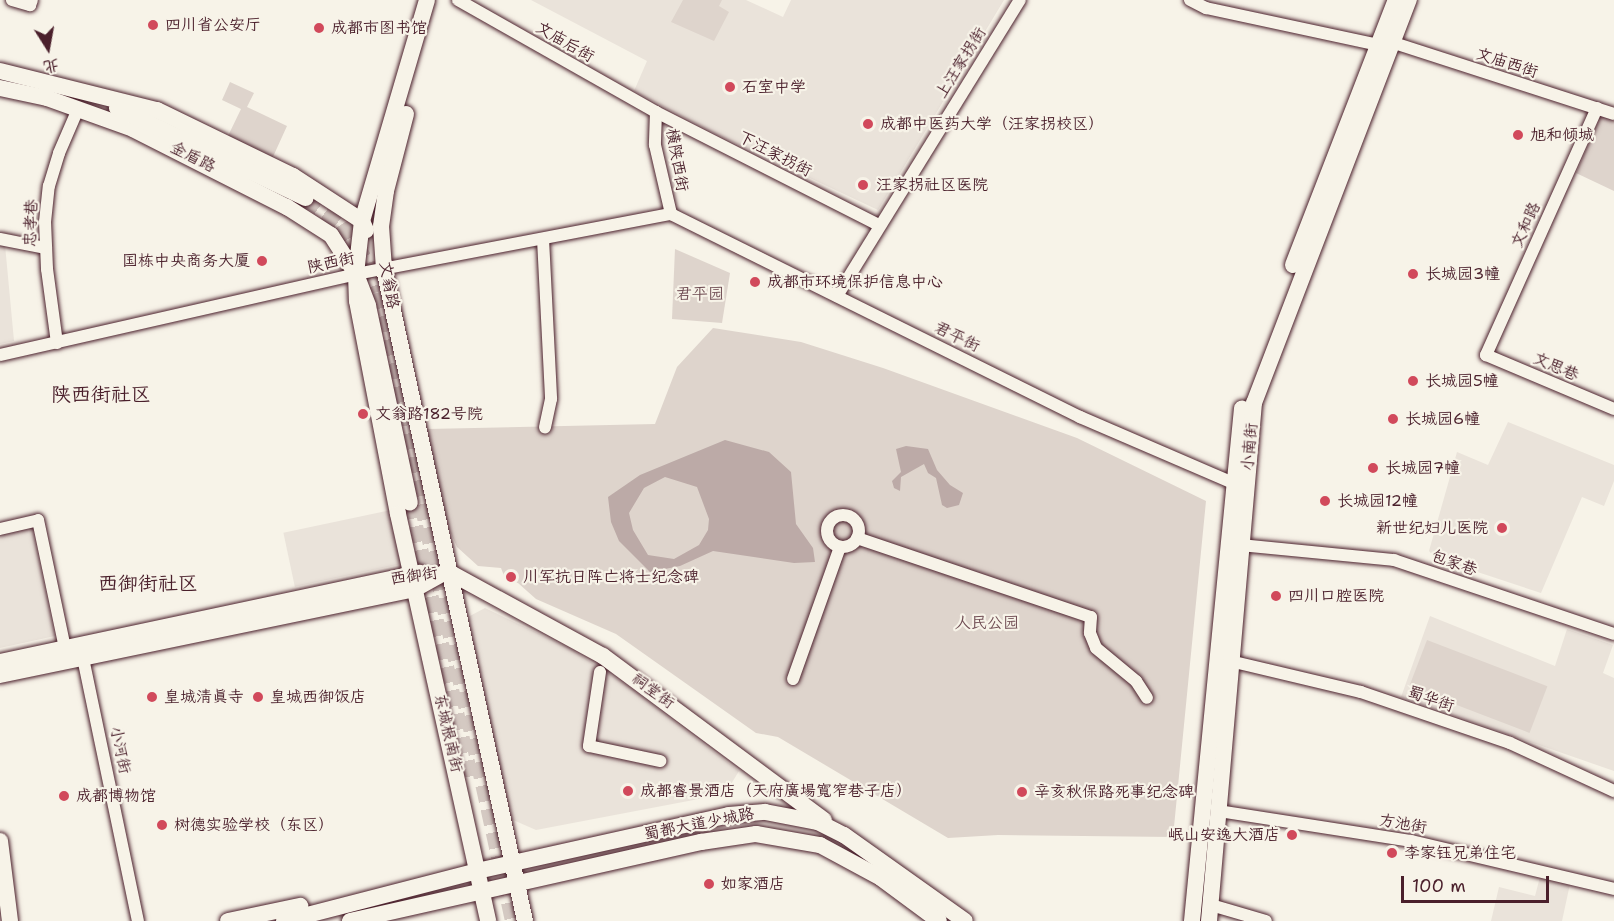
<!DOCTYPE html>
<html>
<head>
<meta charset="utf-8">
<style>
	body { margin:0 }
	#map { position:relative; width:1614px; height:921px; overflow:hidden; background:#f7f3e8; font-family:"Shantell Sans","LXGW WenKai TC",sans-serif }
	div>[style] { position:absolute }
	.built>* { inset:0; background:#eae3da; transform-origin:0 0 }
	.green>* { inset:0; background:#ded4cc; transform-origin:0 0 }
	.water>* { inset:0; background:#bcaaa7 }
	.major-tunnel>* { height:16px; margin-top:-8px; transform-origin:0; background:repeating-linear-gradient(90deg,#d4c9c2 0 16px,transparent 0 24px) }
	.roads { filter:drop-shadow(0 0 2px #4a1f2b) drop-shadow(0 0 2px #4a1f2b) }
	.minor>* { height:12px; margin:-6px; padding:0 6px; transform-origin:6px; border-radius:6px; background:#f7f3e8 }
	.minor>.ring { margin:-6px; padding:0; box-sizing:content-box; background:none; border:12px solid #f7f3e8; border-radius:50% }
	.major>* { height:16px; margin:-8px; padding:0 8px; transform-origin:8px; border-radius:8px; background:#f7f3e8 }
	.dots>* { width:16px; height:16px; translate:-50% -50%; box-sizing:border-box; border:3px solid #f7f3e8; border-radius:50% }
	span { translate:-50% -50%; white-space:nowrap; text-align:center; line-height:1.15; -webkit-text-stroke:4.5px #f7f3e8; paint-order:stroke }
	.poi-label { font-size:16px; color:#4a1f2b }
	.left { translate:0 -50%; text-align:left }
	.right { translate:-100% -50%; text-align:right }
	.street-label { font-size:16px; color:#4a1f2b }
	.park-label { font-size:16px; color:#6f4c53 }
	.quarter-label { font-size:20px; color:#4a1f2b }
	.north { position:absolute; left:18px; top:18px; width:60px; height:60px; -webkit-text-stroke:4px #f7f3e8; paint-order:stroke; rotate:169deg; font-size:16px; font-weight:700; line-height:24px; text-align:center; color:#4a1f2b }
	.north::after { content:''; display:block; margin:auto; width:21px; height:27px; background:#4a1f2b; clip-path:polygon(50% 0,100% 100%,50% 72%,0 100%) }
	.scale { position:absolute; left:1401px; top:876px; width:148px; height:27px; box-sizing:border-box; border:3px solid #4a1f2b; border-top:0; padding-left:8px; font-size:18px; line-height:21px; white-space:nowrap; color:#4a1f2b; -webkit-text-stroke:4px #f7f3e8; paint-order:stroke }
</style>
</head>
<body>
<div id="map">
	<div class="built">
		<div style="clip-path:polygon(531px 0,746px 0,783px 17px,791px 0,1004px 0,878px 210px,714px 133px,634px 91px,647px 61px)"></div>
		<div style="clip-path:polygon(0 245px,5px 245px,14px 341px,0 344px)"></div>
		<div style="clip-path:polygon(1508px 422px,1614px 465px,1614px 481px,1604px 506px,1582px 497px,1541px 593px,1435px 558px,1429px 551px,1457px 452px,1488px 465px)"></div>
		<div style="left:391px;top:510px;width:55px;height:110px;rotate:78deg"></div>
		<div style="clip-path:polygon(32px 526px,55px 636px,0 648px,0 533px)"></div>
		<div style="clip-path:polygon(485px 608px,569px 648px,628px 686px,739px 771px,725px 794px,536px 830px,506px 817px,466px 618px)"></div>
		<div style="clip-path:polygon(1430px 616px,1555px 666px,1567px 629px,1613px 645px,1603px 673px,1614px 678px,1614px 771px,1401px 697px)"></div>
		<div style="clip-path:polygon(1540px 877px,1570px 884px,1562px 921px,1491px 921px,1499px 887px,1535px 896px)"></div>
	</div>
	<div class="green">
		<div style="clip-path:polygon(683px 0,722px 0,719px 6px,729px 12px,714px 41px,671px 22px)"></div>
		<div style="clip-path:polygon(230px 82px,254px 93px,247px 107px,287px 126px,272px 159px,227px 138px,241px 109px,222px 100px)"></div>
		<div style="clip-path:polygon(1601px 115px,1614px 120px,1614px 191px,1576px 173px)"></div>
		<div style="clip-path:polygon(675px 249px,730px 273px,722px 323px,672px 319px)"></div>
		<div style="clip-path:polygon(713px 328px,801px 342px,883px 368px,1077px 438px,1206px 501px,1173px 837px,998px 835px,948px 838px,778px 737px,756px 733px,616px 634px,536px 599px,518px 583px,506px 581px,501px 568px,478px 566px,457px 547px,448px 527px,427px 429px,655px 424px,677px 367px)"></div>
		<div style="left:1427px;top:640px;width:129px;height:50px;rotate:21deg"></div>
	</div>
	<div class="water">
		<div style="clip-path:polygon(evenodd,725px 440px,769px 452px,791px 472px,796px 524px,813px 548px,815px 562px,794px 563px,713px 551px,680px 566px,650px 572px,619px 541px,611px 522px,608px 497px,640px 475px,725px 440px,665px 477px,697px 487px,709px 519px,708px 530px,699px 545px,674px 559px,648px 555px,633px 530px,629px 513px,644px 488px,665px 477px)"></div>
		<div style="clip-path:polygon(906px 446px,928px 449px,937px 470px,950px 485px,963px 493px,959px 505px,947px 508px,942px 505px,936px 478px,928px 473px,924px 464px,901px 477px,900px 491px,894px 488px,892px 481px,901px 472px,896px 449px)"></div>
	</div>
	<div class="major-tunnel">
		<div style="left:306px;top:198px;width:44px;rotate:35.8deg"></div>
		<div style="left:342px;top:224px;width:46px;rotate:57.3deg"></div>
		<div style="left:367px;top:263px;width:31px;rotate:73deg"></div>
		<div style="left:376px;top:293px;width:643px;rotate:77.69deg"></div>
		<div style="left:410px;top:503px;width:284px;rotate:77.6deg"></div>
	</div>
	<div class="roads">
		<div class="minor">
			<div style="left:12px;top:0;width:19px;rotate:16deg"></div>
			<div style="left:30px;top:5px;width:5px;rotate:-68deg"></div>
			<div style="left:458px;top:0;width:227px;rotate:29.5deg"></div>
			<div style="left:656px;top:112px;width:250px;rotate:26.9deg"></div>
			<div style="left:1190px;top:0;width:18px;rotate:27deg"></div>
			<div style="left:1206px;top:8px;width:176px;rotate:12.1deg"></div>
			<div style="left:1391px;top:42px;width:234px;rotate:17.9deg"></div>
			<div style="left:1597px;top:108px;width:271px;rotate:114.2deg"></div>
			<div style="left:1486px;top:355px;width:139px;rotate:22.9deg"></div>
			<div style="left:656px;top:112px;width:33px;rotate:92deg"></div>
			<div style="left:655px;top:145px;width:71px;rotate:76.9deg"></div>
			<div style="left:671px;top:214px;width:457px;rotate:26.4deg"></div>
			<div style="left:1080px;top:417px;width:167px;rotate:23.3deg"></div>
			<div style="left:0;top:239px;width:47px;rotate:11.1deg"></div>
			<div style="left:543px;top:239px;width:160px;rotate:87.1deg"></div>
			<div style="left:551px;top:399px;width:29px;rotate:102deg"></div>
			<div style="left:837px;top:296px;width:348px;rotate:-58.3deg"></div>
			<div style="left:57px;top:343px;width:75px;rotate:-97.7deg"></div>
			<div style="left:47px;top:269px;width:47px;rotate:-92.4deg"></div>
			<div style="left:45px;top:222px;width:36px;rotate:-84deg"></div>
			<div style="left:49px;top:186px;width:34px;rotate:-73deg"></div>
			<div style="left:59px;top:153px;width:48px;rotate:-66.6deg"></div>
			<div style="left:0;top:355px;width:365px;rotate:-12.8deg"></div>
			<div style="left:356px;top:274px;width:321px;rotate:-10.8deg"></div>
			<div class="ring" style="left:827px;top:515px;width:20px;height:20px"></div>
			<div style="left:0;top:529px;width:39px;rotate:-13deg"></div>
			<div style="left:38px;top:520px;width:131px;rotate:78.1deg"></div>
			<div style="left:857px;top:538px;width:247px;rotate:18.7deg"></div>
			<div style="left:1091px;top:617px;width:16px;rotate:94deg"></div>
			<div style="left:1090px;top:633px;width:16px;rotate:68deg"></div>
			<div style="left:1096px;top:648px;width:52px;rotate:39.5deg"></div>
			<div style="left:1136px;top:681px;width:20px;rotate:57deg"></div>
			<div style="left:1241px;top:545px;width:154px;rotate:5.6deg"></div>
			<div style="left:1394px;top:560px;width:232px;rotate:18.6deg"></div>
			<div style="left:83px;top:658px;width:269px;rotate:78.2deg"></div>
			<div style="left:1230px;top:661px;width:135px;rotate:13.3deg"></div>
			<div style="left:1361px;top:692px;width:157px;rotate:18.9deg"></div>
			<div style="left:1510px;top:743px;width:115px;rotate:24.8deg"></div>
			<div style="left:600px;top:672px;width:75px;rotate:98.5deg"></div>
			<div style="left:589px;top:746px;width:73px;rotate:11.9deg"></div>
			<div style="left:793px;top:679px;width:140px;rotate:-70.4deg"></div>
			<div style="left:1219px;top:811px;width:194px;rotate:8.9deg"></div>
			<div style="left:1411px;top:841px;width:209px;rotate:13.3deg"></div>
			<div style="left:1211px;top:905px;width:57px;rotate:16.2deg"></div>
		</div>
		<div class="major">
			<div style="left:427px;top:0;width:230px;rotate:106.4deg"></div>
			<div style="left:362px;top:221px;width:53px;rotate:96.5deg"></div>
			<div style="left:356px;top:274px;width:27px;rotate:88deg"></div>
			<div style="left:357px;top:301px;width:217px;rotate:79.1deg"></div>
			<div style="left:398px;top:514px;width:417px;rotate:77.5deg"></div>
			<div style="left:0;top:71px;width:162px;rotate:14deg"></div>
			<div style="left:157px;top:110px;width:151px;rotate:25.9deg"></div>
			<div style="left:293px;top:176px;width:82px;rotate:33.1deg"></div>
			<div style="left:362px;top:221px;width:10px;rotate:66deg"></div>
			<div style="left:0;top:88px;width:48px;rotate:12deg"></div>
			<div style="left:47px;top:98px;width:91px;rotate:19.8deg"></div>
			<div style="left:133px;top:129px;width:173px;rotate:26.9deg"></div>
			<div style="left:287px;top:207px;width:52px;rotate:32.5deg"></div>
			<div style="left:331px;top:235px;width:46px;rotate:57.3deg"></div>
			<div style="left:356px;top:274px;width:34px;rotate:69deg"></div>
			<div style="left:368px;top:306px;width:201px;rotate:78deg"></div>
			<div style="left:117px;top:108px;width:209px;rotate:25.5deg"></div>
			<div style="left:406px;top:114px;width:80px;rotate:104.6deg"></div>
			<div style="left:386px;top:191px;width:35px;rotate:98deg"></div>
			<div style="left:381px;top:226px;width:43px;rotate:86deg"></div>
			<div style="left:384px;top:269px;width:667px;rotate:77.8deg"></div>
			<div style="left:1293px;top:265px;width:284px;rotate:-68.8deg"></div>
			<div style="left:447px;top:571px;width:178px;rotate:28.6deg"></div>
			<div style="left:603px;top:656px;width:275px;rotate:36.6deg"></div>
			<div style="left:0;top:662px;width:429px;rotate:-12deg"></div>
			<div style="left:0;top:675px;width:424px;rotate:-11.7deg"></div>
			<div style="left:415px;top:589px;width:37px;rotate:-29deg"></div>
			<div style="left:0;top:841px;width:81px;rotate:82.9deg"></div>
			<div style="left:228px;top:921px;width:74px;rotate:-11.8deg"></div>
			<div style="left:284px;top:921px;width:199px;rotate:-14.5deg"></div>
			<div style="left:477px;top:871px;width:258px;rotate:-12.5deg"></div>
			<div style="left:729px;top:815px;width:36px;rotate:-5deg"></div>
			<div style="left:765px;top:812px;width:54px;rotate:10.7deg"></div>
			<div style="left:818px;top:822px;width:29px;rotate:27deg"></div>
			<div style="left:844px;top:835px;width:148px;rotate:35.4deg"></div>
			<div style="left:350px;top:921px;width:360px;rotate:-12.7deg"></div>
			<div style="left:701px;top:842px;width:56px;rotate:-8.3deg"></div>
			<div style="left:756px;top:834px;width:65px;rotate:9.8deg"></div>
			<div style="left:820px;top:845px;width:69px;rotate:28.4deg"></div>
			<div style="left:881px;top:878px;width:72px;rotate:36.6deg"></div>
			<div style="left:1192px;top:921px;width:515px;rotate:-84.43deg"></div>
			<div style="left:1209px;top:921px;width:520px;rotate:-85.04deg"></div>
			<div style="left:1254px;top:403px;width:432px;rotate:-69deg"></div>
		</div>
	</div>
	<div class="dots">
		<div style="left:153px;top:25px;background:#d1495b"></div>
		<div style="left:319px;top:28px;background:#d1495b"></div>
		<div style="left:730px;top:87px;background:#d1495b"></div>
		<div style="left:868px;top:124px;background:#d1495b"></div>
		<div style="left:1518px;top:135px;background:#d1495b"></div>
		<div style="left:863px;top:185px;background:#d1495b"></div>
		<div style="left:262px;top:261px;background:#d1495b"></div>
		<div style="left:1413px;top:274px;background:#d1495b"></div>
		<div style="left:755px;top:282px;background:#d1495b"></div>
		<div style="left:1413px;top:381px;background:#d1495b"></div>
		<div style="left:363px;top:414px;background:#d1495b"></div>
		<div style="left:1393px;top:419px;background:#d1495b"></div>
		<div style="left:1373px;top:468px;background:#d1495b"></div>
		<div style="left:1325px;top:501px;background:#d1495b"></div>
		<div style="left:1502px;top:528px;background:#d1495b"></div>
		<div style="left:511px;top:577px;background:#d1495b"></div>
		<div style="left:1276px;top:596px;background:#d1495b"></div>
		<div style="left:152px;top:697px;background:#d1495b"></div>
		<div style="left:258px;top:697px;background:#d1495b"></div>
		<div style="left:628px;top:791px;background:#d1495b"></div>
		<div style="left:1022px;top:792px;background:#d1495b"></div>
		<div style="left:64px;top:796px;background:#d1495b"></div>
		<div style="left:162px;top:825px;background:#d1495b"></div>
		<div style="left:1292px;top:835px;background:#d1495b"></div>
		<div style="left:1392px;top:853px;background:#d1495b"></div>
		<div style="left:709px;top:884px;background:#d1495b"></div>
	</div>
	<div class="poi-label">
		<span class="left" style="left:165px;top:25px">四川省公安厅</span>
		<span class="left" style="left:331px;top:28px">成都市图书馆</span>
		<span class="left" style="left:742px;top:87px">石室中学</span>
		<span class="left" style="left:880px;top:124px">成都中医药大学（汪家拐校区）</span>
		<span class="left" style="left:1530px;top:135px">旭和倾城</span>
		<span class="left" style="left:876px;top:185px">汪家拐社区医院</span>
		<span class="right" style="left:250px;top:261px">国栋中央商务大厦</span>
		<span class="left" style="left:1425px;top:274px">长城园3幢</span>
		<span class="left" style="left:767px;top:282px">成都市环境保护信息中心</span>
		<span class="left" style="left:1425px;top:381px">长城园5幢</span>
		<span class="left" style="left:375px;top:414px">文翁路182号院</span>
		<span class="left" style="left:1405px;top:419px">长城园6幢</span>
		<span class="left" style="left:1385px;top:468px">长城园7幢</span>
		<span class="left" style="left:1337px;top:501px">长城园12幢</span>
		<span class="right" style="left:1488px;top:528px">新世纪妇儿医院</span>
		<span class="left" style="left:523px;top:577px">川军抗日阵亡将士纪念碑</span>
		<span class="left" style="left:1288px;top:596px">四川口腔医院</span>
		<span class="left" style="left:164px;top:697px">皇城清真寺</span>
		<span class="left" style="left:270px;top:697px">皇城西御饭店</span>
		<span class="left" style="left:640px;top:791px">成都睿景酒店（天府廣場寬窄巷子店）</span>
		<span class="left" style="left:1034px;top:792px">辛亥秋保路死事纪念碑</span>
		<span class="left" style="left:76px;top:796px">成都博物馆</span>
		<span class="left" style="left:174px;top:825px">树德实验学校（东区）</span>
		<span class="right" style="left:1280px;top:835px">岷山安逸大酒店</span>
		<span class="left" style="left:1404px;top:853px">李家钰兄弟住宅</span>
		<span class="left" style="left:721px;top:884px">如家酒店</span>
	</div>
	<div class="street-label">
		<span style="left:565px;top:42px;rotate:30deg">文庙后街</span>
		<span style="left:961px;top:63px;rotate:-58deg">上汪家拐街</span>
		<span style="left:1507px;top:63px;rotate:18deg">文庙西街</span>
		<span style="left:775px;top:154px;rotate:27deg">下汪家拐街</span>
		<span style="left:193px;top:157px;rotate:27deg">金盾路</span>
		<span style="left:677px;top:160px;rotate:80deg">横陕西街</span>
		<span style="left:31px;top:223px;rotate:-88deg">忠孝巷</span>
		<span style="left:1526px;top:225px;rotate:-66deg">文和路</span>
		<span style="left:331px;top:263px;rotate:-12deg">陕西街</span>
		<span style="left:389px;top:285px;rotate:80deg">文翁路</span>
		<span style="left:957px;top:337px;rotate:26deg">君平街</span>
		<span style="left:1556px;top:367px;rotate:23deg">文思巷</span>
		<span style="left:1250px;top:447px;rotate:-85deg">小南街</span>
		<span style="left:1454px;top:563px;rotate:19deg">包家巷</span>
		<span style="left:414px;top:576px;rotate:-8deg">西御街</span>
		<span style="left:653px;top:691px;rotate:36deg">祠堂街</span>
		<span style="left:1431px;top:699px;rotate:19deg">蜀华街</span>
		<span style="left:448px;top:733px;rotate:77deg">东城根南街</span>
		<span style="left:120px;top:750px;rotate:78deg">小河街</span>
		<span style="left:699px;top:824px;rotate:-11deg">蜀都大道少城路</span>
		<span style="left:1403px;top:824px;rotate:10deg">方池街</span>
	</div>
	<div class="park-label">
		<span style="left:700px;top:294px">君平园</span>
		<span style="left:987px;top:623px">人民公园</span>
	</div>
	<div class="quarter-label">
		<span style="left:101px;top:394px">陕西街社区</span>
		<span style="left:148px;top:583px">西御街社区</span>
	</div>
	<div class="north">北</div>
	<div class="scale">100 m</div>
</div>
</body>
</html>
